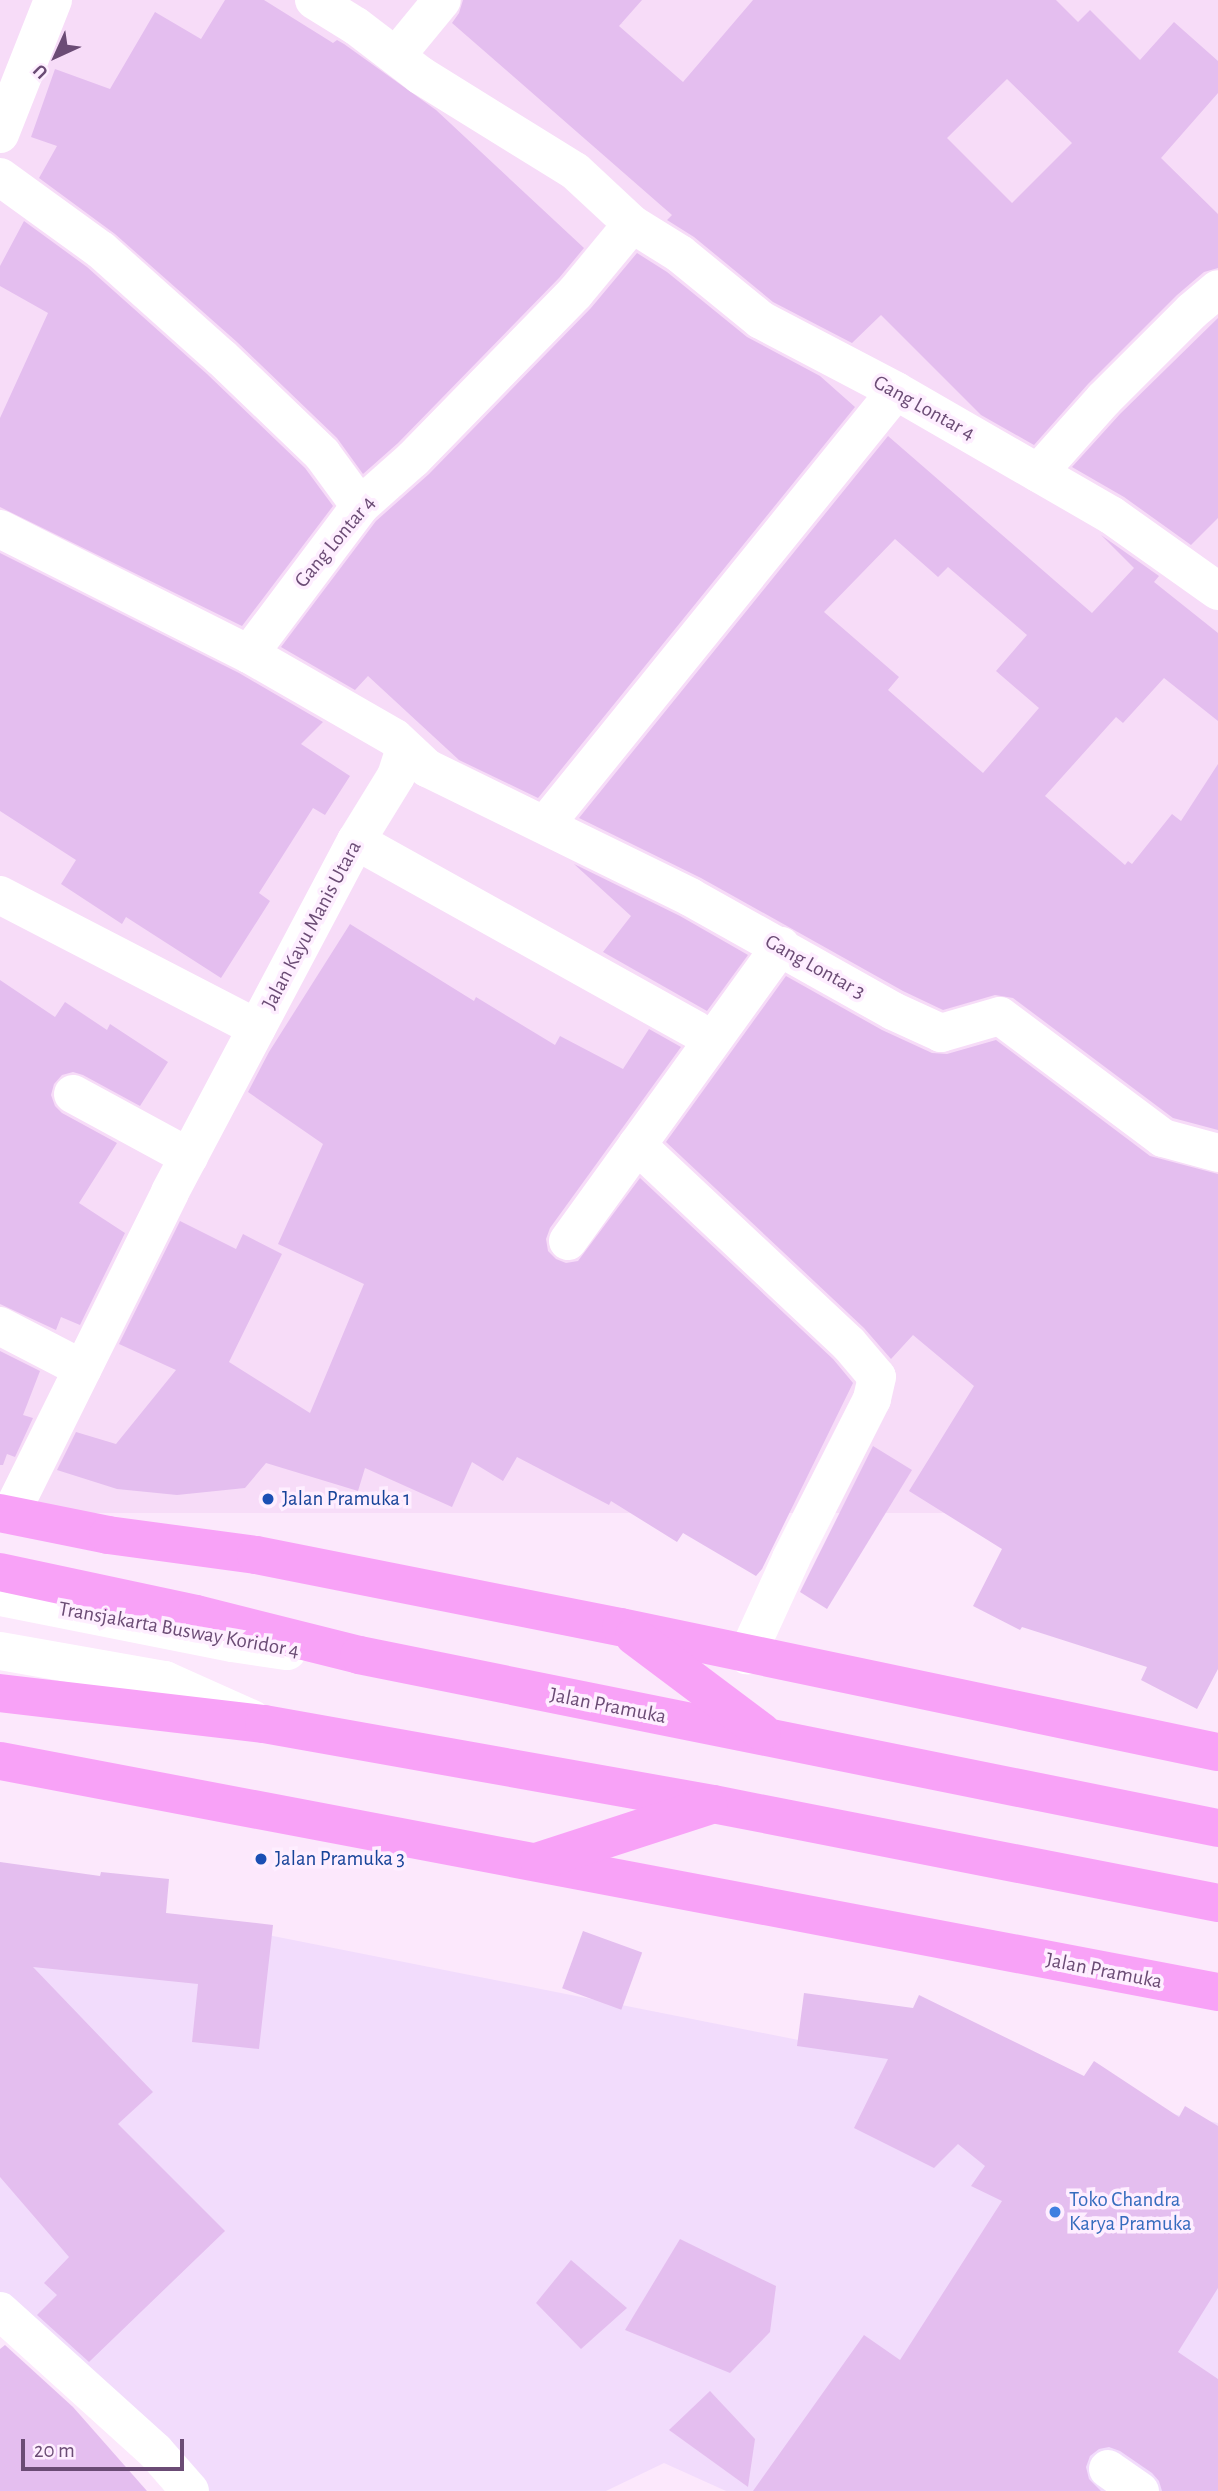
<!DOCTYPE html>
<html>
<head>
<meta charset="utf-8">
<style>
	body { margin:0 }
	#map { position:relative; width:1218px; height:2491px; overflow:hidden; background:#fce8fc; font-family:"Alegreya Sans",sans-serif }
	div>[style] { position:absolute }
	.residential>* { inset:0; background:#f7dcf8; transform-origin:0 0 }
	.commercial>* { inset:0; background:#f2dcfc }
	.building>* { inset:0; background:#e4beef; transform-origin:0 0 }
	.minor>* { height:38px; margin:-19px; padding:0 19px; transform-origin:19px; border-radius:19px; background:#fff }
	.major>* { height:38px; margin:-19px; padding:0 19px; transform-origin:19px; border-radius:19px; background:#f8a2f7 }
	.dots>* { width:19px; height:19px; translate:-50% -50%; box-sizing:border-box; border:4px solid #feeeff; border-radius:50% }
	span { translate:-50% -50%; white-space:nowrap; text-align:center; line-height:1.15; -webkit-text-stroke:7px #feeeff; paint-order:stroke }
	.street-label { font-size:21px; color:#6b4c75 }
	.transit-label { font-size:21px; color:#164399 }
	.left { translate:0 -50%; text-align:left }
	.shop-label { font-size:21px; color:#366cbe }
	.north { position:absolute; left:21px; top:21px; width:70px; height:70px; -webkit-text-stroke:5px #feeeff; paint-order:stroke; rotate:225deg; font-size:19px; font-weight:700; line-height:28px; text-align:center; color:#6b4c75 }
	.north::after { content:''; display:block; margin:auto; width:24px; height:32px; background:#6b4c75; clip-path:polygon(50% 0,100% 100%,50% 72%,0 100%) }
	.scale { position:absolute; left:21px; top:2439px; width:163px; height:32px; box-sizing:border-box; border:4px solid #6b4c75; border-top:0; padding-left:9px; font-size:21px; line-height:24px; white-space:nowrap; color:#6b4c75; -webkit-text-stroke:5px #feeeff; paint-order:stroke }
</style>
</head>
<body>
<div id="map">
	<div class="residential">
		<div style="left:0;top:0;width:1218px;height:1513px"></div>
	</div>
	<div class="commercial">
		<div style="clip-path:polygon(0 1882px,1218px 2123px,1218px 2451px,1189px 2491px,726px 2491px,664px 2463px,606px 2491px,204px 2491px,0 2317px)"></div>
	</div>
	<div class="building">
		<div style="clip-path:polygon(225px 0,264px 0,333px 43px,337px 40px,344px 44px,436px 110px,584px 248px,559px 278px,398px 443px,363px 474px,337px 438px,237px 342px,115px 234px,39px 178px,57px 146px,31px 137px,55px 69px,110px 89px,155px 12px,201px 39px)"></div>
		<div style="clip-path:polygon(evenodd,463px 0,642px 0,619px 26px,683px 82px,753px 0,1056px 0,1078px 22px,1090px 10px,1140px 60px,1174px 22px,1218px 61px,1218px 93px,1161px 158px,1218px 214px,1218px 268px,1204px 272px,1177px 295px,1088px 384px,1034px 445px,981px 415px,881px 315px,852px 343px,773px 302px,694px 237px,667px 220px,672px 215px,452px 23px,459px 13px,463px 0,1007px 79px,1072px 143px,1012px 203px,947px 138px,1007px 79px)"></div>
		<div style="clip-path:polygon(24px 221px,87px 267px,207px 374px,305px 468px,333px 506px,242px 626px,0 507px,0 418px,48px 313px,0 286px,0 266px)"></div>
		<div style="clip-path:polygon(637px 253px,667px 272px,747px 337px,820px 376px,855px 407px,538px 798px,459px 760px,368px 676px,355px 690px,281px 647px,376px 521px,429px 474px,591px 308px)"></div>
		<div style="clip-path:polygon(1218px 318px,1218px 518px,1191px 545px,1124px 497px,1072px 467px,1120px 414px)"></div>
		<div style="clip-path:polygon(evenodd,888px 436px,1092px 613px,1134px 568px,1101px 535px,1159px 576px,1154px 582px,1218px 633px,1218px 721px,1164px 678px,1123px 723px,1116px 717px,1045px 796px,1125px 865px,1128px 861px,1132px 864px,1172px 814px,1181px 821px,1218px 764px,1218px 1130px,1173px 1118px,1013px 998px,995px 995px,943px 1010px,903px 991px,701px 878px,579px 818px,888px 436px,895px 539px,938px 577px,948px 567px,1027px 635px,996px 671px,1039px 708px,983px 773px,888px 690px,899px 677px,824px 612px,895px 539px)"></div>
		<div style="clip-path:polygon(0 553px,239px 673px,323px 722px,301px 744px,350px 776px,325px 815px,313px 808px,259px 893px,270px 901px,221px 978px,126px 917px,122px 924px,61px 884px,76px 860px,0 811px)"></div>
		<div style="clip-path:polygon(574px 864px,680px 916px,748px 955px,707px 1011px,603px 952px,631px 916px)"></div>
		<div style="clip-path:polygon(350px 924px,474px 1001px,476px 997px,555px 1045px,560px 1036px,623px 1069px,649px 1029px,681px 1047px,550px 1228px,546px 1239px,548px 1251px,556px 1259px,566px 1263px,578px 1261px,640px 1178px,833px 1359px,853px 1383px,762px 1569px,756px 1576px,683px 1533px,677px 1542px,611px 1501px,609px 1505px,517px 1457px,503px 1481px,472px 1462px,452px 1507px,365px 1468px,358px 1491px,266px 1463px,245px 1488px,177px 1495px,117px 1489px,57px 1470px,76px 1432px,116px 1444px,176px 1370px,119px 1344px,180px 1221px,236px 1249px,243px 1234px,282px 1254px,229px 1362px,310px 1413px,364px 1284px,278px 1244px,323px 1144px,248px 1092px,269px 1052px)"></div>
		<div style="clip-path:polygon(786px 976px,882px 1030px,932px 1053px,947px 1054px,996px 1040px,1150px 1156px,1218px 1174px,1218px 1669px,1197px 1709px,1141px 1680px,1147px 1667px,1022px 1627px,1020px 1630px,973px 1606px,1002px 1549px,909px 1491px,974px 1386px,913px 1335px,891px 1359px,864px 1328px,666px 1142px)"></div>
		<div style="clip-path:polygon(0 980px,55px 1017px,65px 1002px,107px 1030px,110px 1024px,168px 1062px,140px 1106px,83px 1075px,73px 1072px,62px 1075px,54px 1084px,51px 1095px,55px 1106px,62px 1113px,117px 1143px,79px 1203px,125px 1233px,80px 1325px,61px 1317px,56px 1330px,0 1304px)"></div>
		<div style="clip-path:polygon(0 1351px,40px 1371px,23px 1415px,33px 1418px,15px 1457px,7px 1454px,3px 1465px,0 1465px)"></div>
		<div style="clip-path:polygon(873px 1446px,912px 1470px,827px 1609px,800px 1592px)"></div>
		<div style="clip-path:polygon(0 1862px,100px 1876px,101px 1872px,169px 1879px,166px 1913px,273px 1925px,259px 2049px,192px 2042px,198px 1984px,33px 1967px,153px 2092px,118px 2124px,225px 2231px,89px 2362px,37px 2315px,57px 2295px,44px 2283px,69px 2257px,0 2177px)"></div>
		<div style="left:583px;top:1931px;width:63px;height:61px;rotate:20deg"></div>
		<div style="clip-path:polygon(804px 1993px,913px 2008px,919px 1995px,1084px 2076px,1094px 2061px,1179px 2117px,1185px 2106px,1218px 2126px,1218px 2288px,1178px 2352px,1218px 2379px,1218px 2491px,1162px 2491px,1159px 2481px,1152px 2473px,1120px 2451px,1109px 2447px,1099px 2449px,1090px 2456px,1086px 2467px,1089px 2479px,1101px 2491px,753px 2491px,864px 2335px,900px 2360px,1002px 2201px,971px 2186px,985px 2166px,958px 2144px,934px 2168px,854px 2128px,888px 2059px,797px 2046px)"></div>
		<div style="clip-path:polygon(680px 2239px,776px 2286px,770px 2332px,730px 2373px,625px 2330px)"></div>
		<div style="clip-path:polygon(571px 2260px,627px 2308px,581px 2349px,536px 2303px)"></div>
		<div style="clip-path:polygon(5px 2345px,73px 2407px,147px 2491px,0 2491px,0 2349px)"></div>
		<div style="clip-path:polygon(710px 2391px,755px 2439px,748px 2487px,669px 2430px)"></div>
	</div>
	<div class="minor">
		<div style="left:314px;top:0;width:49px;rotate:31.8deg"></div>
		<div style="left:356px;top:26px;width:81px;rotate:37.4deg"></div>
		<div style="left:420px;top:75px;width:182px;rotate:31.8deg"></div>
		<div style="left:575px;top:171px;width:78px;rotate:42.9deg"></div>
		<div style="left:632px;top:224px;width:57px;rotate:32deg"></div>
		<div style="left:680px;top:254px;width:104px;rotate:39.2deg"></div>
		<div style="left:761px;top:320px;width:153px;rotate:27.7deg"></div>
		<div style="left:896px;top:391px;width:248px;rotate:30deg"></div>
		<div style="left:1111px;top:515px;width:131px;rotate:35.4deg"></div>
		<div style="left:396px;top:56px;width:72px;rotate:-50.6deg"></div>
		<div style="left:0;top:134px;width:144px;rotate:-68.4deg"></div>
		<div style="left:0;top:177px;width:125px;rotate:35.9deg"></div>
		<div style="left:101px;top:250px;width:162px;rotate:41.8deg"></div>
		<div style="left:222px;top:358px;width:139px;rotate:43.8deg"></div>
		<div style="left:322px;top:454px;width:64px;rotate:53.8deg"></div>
		<div style="left:1038px;top:473px;width:99px;rotate:-48.3deg"></div>
		<div style="left:1104px;top:399px;width:124px;rotate:-45deg"></div>
		<div style="left:1192px;top:311px;width:34px;rotate:-40deg"></div>
		<div style="left:0;top:529px;width:279px;rotate:26.7deg"></div>
		<div style="left:249px;top:654px;width:168px;rotate:29.9deg"></div>
		<div style="left:395px;top:738px;width:44px;rotate:43.2deg"></div>
		<div style="left:427px;top:768px;width:293px;rotate:26.1deg"></div>
		<div style="left:690px;top:897px;width:233px;rotate:29.3deg"></div>
		<div style="left:893px;top:1011px;width:53px;rotate:24.6deg"></div>
		<div style="left:941px;top:1033px;width:61px;rotate:-16.1deg"></div>
		<div style="left:1000px;top:1016px;width:204px;rotate:36.8deg"></div>
		<div style="left:1163px;top:1138px;width:57px;rotate:15.3deg"></div>
		<div style="left:249px;top:654px;width:185px;rotate:-53.1deg"></div>
		<div style="left:360px;top:506px;width:71px;rotate:-41.6deg"></div>
		<div style="left:413px;top:459px;width:232px;rotate:-45.7deg"></div>
		<div style="left:575px;top:293px;width:89px;rotate:-50.4deg"></div>
		<div style="left:545px;top:825px;width:558px;rotate:-51.04deg"></div>
		<div style="left:356px;top:841px;width:389px;rotate:29.1deg"></div>
		<div style="left:0;top:895px;width:289px;rotate:27.4deg"></div>
		<div style="left:73px;top:1094px;width:132px;rotate:28.5deg"></div>
		<div style="left:637px;top:1145px;width:291px;rotate:43.2deg"></div>
		<div style="left:849px;top:1344px;width:43px;rotate:49.7deg"></div>
		<div style="left:877px;top:1377px;width:23px;rotate:103deg"></div>
		<div style="left:872px;top:1399px;width:179px;rotate:116.9deg"></div>
		<div style="left:791px;top:1559px;width:106px;rotate:114.6deg"></div>
		<div style="left:568px;top:1241px;width:364px;rotate:-54.2deg"></div>
		<div style="left:0;top:1326px;width:93px;rotate:27.4deg"></div>
		<div style="left:10px;top:1515px;width:360px;rotate:-63.6deg"></div>
		<div style="left:170px;top:1192px;width:397px;rotate:-62.1deg"></div>
		<div style="left:356px;top:841px;width:76px;rotate:-58.4deg"></div>
		<div style="left:396px;top:776px;width:28px;rotate:-72deg"></div>
		<div style="left:0;top:1597px;width:237px;rotate:11.2deg"></div>
		<div style="left:232px;top:1643px;width:56px;rotate:8.3deg"></div>
		<div style="left:0;top:1651px;width:168px;rotate:10deg"></div>
		<div style="left:165px;top:1680px;width:95px;rotate:24.1deg"></div>
		<div style="left:0;top:2311px;width:209px;rotate:42.1deg"></div>
		<div style="left:155px;top:2451px;width:53px;rotate:48.8deg"></div>
		<div style="left:1108px;top:2469px;width:39px;rotate:35deg"></div>
	</div>
	<div class="major">
		<div style="left:0;top:1513px;width:110px;rotate:11.5deg"></div>
		<div style="left:108px;top:1535px;width:149px;rotate:7.7deg"></div>
		<div style="left:256px;top:1555px;width:372px;rotate:11.2deg"></div>
		<div style="left:621px;top:1627px;width:610px;rotate:11.83deg"></div>
		<div style="left:0;top:1572px;width:200px;rotate:12.1deg"></div>
		<div style="left:196px;top:1614px;width:168px;rotate:14.1deg"></div>
		<div style="left:359px;top:1655px;width:876px;rotate:11.39deg"></div>
		<div style="left:634px;top:1636px;width:160px;rotate:36.9deg"></div>
		<div style="left:0;top:1693px;width:266px;rotate:6.7deg"></div>
		<div style="left:264px;top:1724px;width:456px;rotate:10.1deg"></div>
		<div style="left:713px;top:1804px;width:515px;rotate:11.09deg"></div>
		<div style="left:0;top:1761px;width:1240px;rotate:10.74deg"></div>
		<div style="left:539px;top:1861px;width:178px;rotate:-18deg"></div>
	</div>
	<div class="dots">
		<div style="left:268px;top:1499px;background:#1a4fb4"></div>
		<div style="left:261px;top:1859px;background:#1a4fb4"></div>
		<div style="left:1055px;top:2212px;background:#3f7fe0"></div>
	</div>
	<div class="street-label">
		<span style="left:924px;top:408px;rotate:29deg">Gang Lontar 4</span>
		<span style="left:335px;top:542px;rotate:-50deg">Gang Lontar 4</span>
		<span style="left:312px;top:925px;rotate:-62deg">Jalan Kayu Manis Utara</span>
		<span style="left:815px;top:967px;rotate:29deg">Gang Lontar 3</span>
		<span style="left:179px;top:1630px;rotate:10deg">Transjakarta Busway Koridor 4</span>
		<span style="left:608px;top:1706px;rotate:11deg">Jalan Pramuka</span>
		<span style="left:1104px;top:1971px;rotate:11deg">Jalan Pramuka</span>
	</div>
	<div class="transit-label">
		<span class="left" style="left:282px;top:1499px">Jalan Pramuka 1</span>
		<span class="left" style="left:275px;top:1859px">Jalan Pramuka 3</span>
	</div>
	<div class="shop-label">
		<span class="left" style="left:1069px;top:2212px">Toko Chandra<br>Karya Pramuka</span>
	</div>
	<div class="north">U</div>
	<div class="scale">20 m</div>
</div>
</body>
</html>
